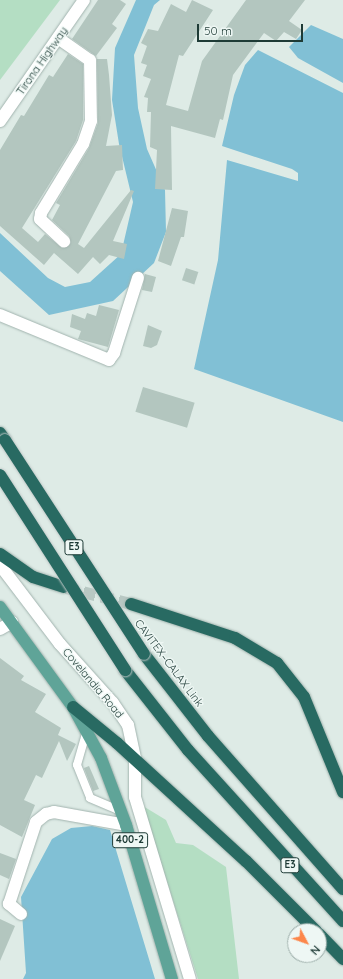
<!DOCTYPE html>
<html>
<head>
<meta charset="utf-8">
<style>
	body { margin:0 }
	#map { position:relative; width:343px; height:979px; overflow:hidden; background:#deebe6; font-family:Quicksand,sans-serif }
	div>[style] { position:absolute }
	.green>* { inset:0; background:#b4dec3 }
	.water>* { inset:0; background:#81c0d5 }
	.building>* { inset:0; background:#b3c6bf; transform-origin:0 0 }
	.motorway-tunnel>* { height:12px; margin-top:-6px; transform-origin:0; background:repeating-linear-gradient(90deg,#b8c8c3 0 12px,transparent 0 18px) }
	.roads { filter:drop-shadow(0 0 1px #a1b3ae) drop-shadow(0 0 1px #a1b3ae) }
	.service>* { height:8px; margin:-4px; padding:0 4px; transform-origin:4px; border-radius:4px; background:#fff }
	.minor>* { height:12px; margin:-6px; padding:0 6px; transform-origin:6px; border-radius:6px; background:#fff }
	.secondary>* { height:12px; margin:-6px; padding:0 6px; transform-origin:6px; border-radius:6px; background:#fff }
	.primary>* { height:12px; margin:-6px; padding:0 6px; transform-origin:6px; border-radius:6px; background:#5fa498 }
	.motorway>* { height:12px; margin:-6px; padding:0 6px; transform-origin:6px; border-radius:6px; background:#286a62 }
	.bridges { filter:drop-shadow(0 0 1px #c0c8c7) drop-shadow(0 0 1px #c0c8c7) }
	.motorway-bridge>* { height:12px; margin:-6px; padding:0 6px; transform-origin:6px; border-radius:6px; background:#286a62 }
	span { translate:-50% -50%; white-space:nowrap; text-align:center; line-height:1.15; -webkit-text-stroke:3px #eef7f4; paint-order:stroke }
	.shield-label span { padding:1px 3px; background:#eef7f4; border:1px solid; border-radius:3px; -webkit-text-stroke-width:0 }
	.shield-label { font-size:10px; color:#1e3b36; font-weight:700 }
	.street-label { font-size:11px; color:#1e3b36 }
	.north { position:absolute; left:287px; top:923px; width:40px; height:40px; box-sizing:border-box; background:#eef7f4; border:1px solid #9baca8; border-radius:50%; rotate:131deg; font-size:11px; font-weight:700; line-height:16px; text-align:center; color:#1e3b36 }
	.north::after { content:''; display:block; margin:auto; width:14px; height:18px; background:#fc864a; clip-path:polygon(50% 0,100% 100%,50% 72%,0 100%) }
	.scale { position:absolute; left:197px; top:24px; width:106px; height:18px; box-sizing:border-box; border:2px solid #1e3b36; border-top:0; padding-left:5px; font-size:12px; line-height:14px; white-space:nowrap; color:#1e3b36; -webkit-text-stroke:3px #eef7f4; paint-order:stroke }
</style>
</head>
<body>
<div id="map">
	<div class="green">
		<div style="clip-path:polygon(0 0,60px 0,0 80px)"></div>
		<div style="clip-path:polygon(143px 806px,166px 820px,176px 843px,193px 845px,226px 867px,239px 979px,198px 979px)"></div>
	</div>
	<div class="water">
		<div style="clip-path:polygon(136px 0,160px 0,154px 5px,134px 55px,138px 108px,147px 149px,165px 190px,166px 232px,154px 263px,113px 301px,49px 315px,0 271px,0 233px,48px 278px,65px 287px,90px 282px,121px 254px,133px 202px,119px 144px,112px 100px,115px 48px)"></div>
		<div style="clip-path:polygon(311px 25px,343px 39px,343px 83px,298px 58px,289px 47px)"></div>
		<div style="clip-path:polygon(258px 50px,343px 93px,343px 422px,194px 369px,218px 260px,227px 160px,298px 181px,298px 173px,292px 169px,222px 146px,234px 95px,245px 65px)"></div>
		<div style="clip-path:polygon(92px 826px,110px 830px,155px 979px,23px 979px,26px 973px,21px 897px,52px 839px,71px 828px)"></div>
	</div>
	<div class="building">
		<div style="clip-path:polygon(98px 0,120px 0,126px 4px,112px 24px,117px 28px,96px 56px,72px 39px)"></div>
		<div style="clip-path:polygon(192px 0,213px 10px,183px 56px,179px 55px,166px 105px,188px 111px,202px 61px,246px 0,305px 0,289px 21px,302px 30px,296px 39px,284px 32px,276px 41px,264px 33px,233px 75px,223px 120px,220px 119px,215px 138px,171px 126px,172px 190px,155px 189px,157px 150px,150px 147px,151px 112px,147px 112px,148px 98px,144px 97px,151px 79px,143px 76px,147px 65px,141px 63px,147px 46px,141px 43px,148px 29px,158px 31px,171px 4px,186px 12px)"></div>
		<div style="clip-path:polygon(68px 54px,83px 64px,83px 120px,76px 141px,22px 228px,38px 242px,45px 234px,62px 248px,71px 243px,69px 236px,52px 220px,60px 205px,56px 203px,89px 148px,98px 123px,97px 59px,107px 59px,109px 75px,112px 115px,106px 146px,122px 145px,123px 170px,116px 171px,78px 244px,84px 248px,131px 190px,134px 191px,113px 241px,127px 244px,124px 259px,109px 255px,100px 264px,93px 257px,78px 274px,54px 253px,44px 265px,0 226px,0 150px,21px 115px,24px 116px,49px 75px,53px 77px)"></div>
		<div style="clip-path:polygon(172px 208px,188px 211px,184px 237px,181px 237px,171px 266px,158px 261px)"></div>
		<div style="left:186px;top:268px;width:13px;height:13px;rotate:18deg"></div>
		<div style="clip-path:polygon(145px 274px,156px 277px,152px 292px,142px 290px)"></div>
		<div style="clip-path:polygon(99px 305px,119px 310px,108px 347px,78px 339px,81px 331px,70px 327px,72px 314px,85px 319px,87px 313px,96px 316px)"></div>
		<div style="clip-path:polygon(148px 325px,162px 331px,157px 345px,151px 348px,143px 346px)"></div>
		<div style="left:143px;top:387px;width:54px;height:26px;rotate:17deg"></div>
		<div style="clip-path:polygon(0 658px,24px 676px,21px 680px,46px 694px,35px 712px,61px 728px,58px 735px,76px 744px,67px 761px,59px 741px,42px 778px,36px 775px,24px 800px,35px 805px,22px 837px,0 825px)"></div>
		<div style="clip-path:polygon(89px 766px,99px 789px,93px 791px,84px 768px)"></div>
		<div style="clip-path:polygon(0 853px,16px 859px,9px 879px,0 875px)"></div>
		<div style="clip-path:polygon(0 919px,15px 926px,0 961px)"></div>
	</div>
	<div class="motorway-tunnel">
		<div style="left:66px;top:588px;width:67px;rotate:13.8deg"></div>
	</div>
	<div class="roads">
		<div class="service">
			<div style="left:87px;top:730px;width:36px;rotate:106deg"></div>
			<div style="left:77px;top:765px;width:35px;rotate:68deg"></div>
			<div style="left:90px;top:798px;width:34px;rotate:23deg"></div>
		</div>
		<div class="minor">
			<div style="left:58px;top:38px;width:39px;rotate:35deg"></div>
			<div style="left:90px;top:60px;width:61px;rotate:89.1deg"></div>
			<div style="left:91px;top:121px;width:24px;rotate:109deg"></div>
			<div style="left:83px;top:144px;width:81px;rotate:121.3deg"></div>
			<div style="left:41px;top:213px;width:6px;rotate:99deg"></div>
			<div style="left:40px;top:219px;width:33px;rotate:43deg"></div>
			<div style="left:0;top:315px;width:118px;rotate:22.4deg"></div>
			<div style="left:109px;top:360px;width:9px;rotate:-54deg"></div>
			<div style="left:114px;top:353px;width:79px;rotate:-72.3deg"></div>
			<div style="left:0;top:629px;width:14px;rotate:-30deg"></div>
			<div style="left:21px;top:914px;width:16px;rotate:-140deg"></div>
			<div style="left:9px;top:904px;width:86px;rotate:-71.8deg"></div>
			<div style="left:36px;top:822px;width:13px;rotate:-39deg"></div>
			<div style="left:46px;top:814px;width:8px;rotate:-14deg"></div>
			<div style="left:54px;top:812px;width:73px;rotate:10.2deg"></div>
		</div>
		<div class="secondary">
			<div style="left:0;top:121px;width:147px;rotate:-55.2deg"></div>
			<div style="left:0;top:565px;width:99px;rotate:52.8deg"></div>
			<div style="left:60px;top:644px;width:79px;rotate:48.1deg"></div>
			<div style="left:113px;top:703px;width:27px;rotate:56deg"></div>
			<div style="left:128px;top:725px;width:35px;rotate:78deg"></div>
			<div style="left:135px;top:759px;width:38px;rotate:90deg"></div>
			<div style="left:135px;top:797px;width:190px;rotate:73.2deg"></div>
		</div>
		<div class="primary">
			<div style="left:0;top:607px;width:124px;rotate:53.9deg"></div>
			<div style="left:73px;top:707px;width:58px;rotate:61.2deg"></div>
			<div style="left:101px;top:758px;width:72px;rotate:69.5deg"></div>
			<div style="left:126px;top:825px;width:161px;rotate:73.4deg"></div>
		</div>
		<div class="motorway">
			<div style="left:0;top:433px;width:9px;rotate:54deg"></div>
			<div style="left:0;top:554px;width:40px;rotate:34.9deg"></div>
			<div style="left:33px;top:577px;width:32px;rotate:18deg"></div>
			<div style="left:131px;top:604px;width:109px;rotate:18.1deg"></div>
			<div style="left:235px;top:638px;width:49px;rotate:30.8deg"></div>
			<div style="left:277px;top:663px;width:43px;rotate:51.5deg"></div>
			<div style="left:304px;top:697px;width:103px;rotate:67.7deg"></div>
			<div style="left:144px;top:654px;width:104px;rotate:52deg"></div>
			<div style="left:208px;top:736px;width:204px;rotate:48.6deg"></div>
			<div style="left:125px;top:670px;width:102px;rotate:51.8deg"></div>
			<div style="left:188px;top:750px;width:231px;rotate:47.8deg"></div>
			<div style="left:73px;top:707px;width:57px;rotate:39.3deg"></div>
			<div style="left:117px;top:743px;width:175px;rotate:42.5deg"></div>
			<div style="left:246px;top:861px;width:99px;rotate:45deg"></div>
			<div style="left:319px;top:934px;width:35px;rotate:46deg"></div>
		</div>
	</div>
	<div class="bridges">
		<div class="motorway-bridge">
			<div style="left:5px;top:440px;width:255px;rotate:57deg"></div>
			<div style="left:0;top:475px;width:232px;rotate:57.3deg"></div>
		</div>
	</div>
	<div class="shield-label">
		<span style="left:74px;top:547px">E3</span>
		<span style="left:130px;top:840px">400-2</span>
		<span style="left:290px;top:865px">E3</span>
	</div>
	<div class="street-label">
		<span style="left:42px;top:61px;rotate:-55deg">Tirona Highway</span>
		<span style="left:169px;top:663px;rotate:53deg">CAVITEX–CALAX Link</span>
		<span style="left:93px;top:683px;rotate:50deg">Covelandia Road</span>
	</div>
	<div class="north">N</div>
	<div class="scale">50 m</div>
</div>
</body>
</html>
